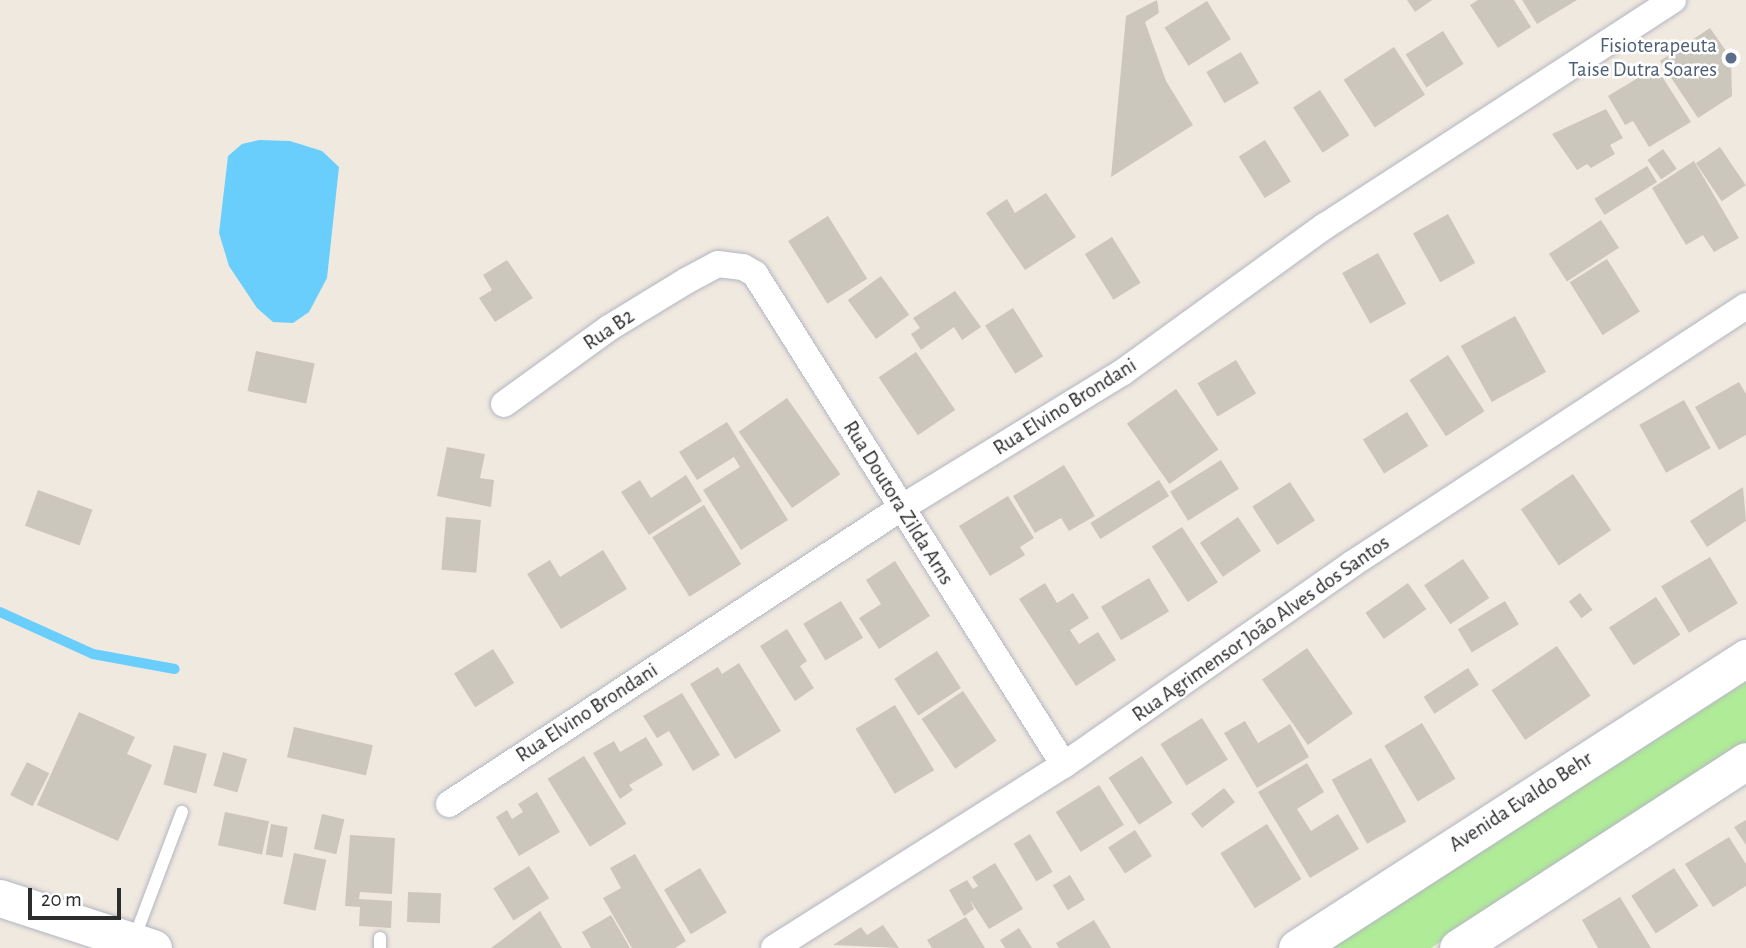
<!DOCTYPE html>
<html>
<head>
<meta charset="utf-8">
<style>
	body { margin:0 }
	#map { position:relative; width:1746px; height:948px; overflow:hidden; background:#f0e9df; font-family:"Alegreya Sans",sans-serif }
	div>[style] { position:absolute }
	.green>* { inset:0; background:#b0eb97 }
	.water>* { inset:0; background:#69cefb }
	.stream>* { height:10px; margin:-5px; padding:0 5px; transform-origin:5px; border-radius:5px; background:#69cefb }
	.building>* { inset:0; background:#cbc7bd; transform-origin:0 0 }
	.roads { filter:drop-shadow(0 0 2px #b3b5c2) drop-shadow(0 0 2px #b3b5c2) }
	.lane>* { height:12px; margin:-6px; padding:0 6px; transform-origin:6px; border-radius:6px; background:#fff }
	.street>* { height:26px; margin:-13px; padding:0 13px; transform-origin:13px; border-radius:13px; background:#fff }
	.secondary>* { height:37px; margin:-18.5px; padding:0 18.5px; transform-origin:18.5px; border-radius:18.5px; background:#fff }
	.dots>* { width:19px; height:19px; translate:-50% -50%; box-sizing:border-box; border:4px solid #fff; border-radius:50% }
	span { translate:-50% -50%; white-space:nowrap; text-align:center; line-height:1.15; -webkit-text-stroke:5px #fff; paint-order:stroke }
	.service-label { font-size:21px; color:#4e5e75 }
	.right { translate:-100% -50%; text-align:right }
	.street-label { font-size:21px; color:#2d2d2d }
	.scale { position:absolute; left:28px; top:888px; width:93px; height:32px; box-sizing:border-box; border:4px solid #2d2d2d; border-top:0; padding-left:9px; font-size:21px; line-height:24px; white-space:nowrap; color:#2d2d2d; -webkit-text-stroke:5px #fff; paint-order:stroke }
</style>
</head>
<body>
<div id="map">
	<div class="green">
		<div style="clip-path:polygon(1746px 682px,1746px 745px,1431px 948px,1331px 948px)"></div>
	</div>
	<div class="water">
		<div style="clip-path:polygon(259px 140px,290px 141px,322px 151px,339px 167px,327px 278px,309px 312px,293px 323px,273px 322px,257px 308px,229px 266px,219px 233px,228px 156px,242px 144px)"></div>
	</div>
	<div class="stream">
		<div style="left:0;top:612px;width:102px;rotate:24.3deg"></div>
		<div style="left:93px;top:654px;width:83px;rotate:10.4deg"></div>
	</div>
	<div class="building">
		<div style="clip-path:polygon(1157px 0,1159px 13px,1145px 22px,1166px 81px,1193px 125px,1111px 177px,1126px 16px)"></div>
		<div style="clip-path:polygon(1407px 0,1432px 0,1415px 12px)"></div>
		<div style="clip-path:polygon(1478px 0,1514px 0,1531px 27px,1498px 48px,1470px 5px)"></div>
		<div style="clip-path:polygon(1522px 0,1577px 0,1537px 24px)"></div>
		<div style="left:1207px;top:1px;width:45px;height:50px;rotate:58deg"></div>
		<div style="clip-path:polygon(1710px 28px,1731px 58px,1732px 96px,1698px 118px,1660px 61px)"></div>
		<div style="left:1443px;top:31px;width:39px;height:44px;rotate:58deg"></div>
		<div style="left:1394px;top:47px;width:57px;height:60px;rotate:57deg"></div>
		<div style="left:1241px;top:52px;width:36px;height:40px;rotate:60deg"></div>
		<div style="clip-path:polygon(1656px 67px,1691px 122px,1649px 147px,1633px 121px,1625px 125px,1608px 96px)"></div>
		<div style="left:1320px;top:90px;width:54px;height:32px;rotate:57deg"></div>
		<div style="clip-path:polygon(1606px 109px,1623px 138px,1610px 145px,1615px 154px,1591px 168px,1587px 164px,1577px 170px,1552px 134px)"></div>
		<div style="left:1265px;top:140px;width:49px;height:31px;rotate:58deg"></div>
		<div style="left:1720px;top:147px;width:46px;height:29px;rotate:56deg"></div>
		<div style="left:1663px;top:149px;width:24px;height:19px;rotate:55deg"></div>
		<div style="clip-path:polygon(1694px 161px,1739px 238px,1714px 252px,1703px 235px,1686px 245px,1652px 188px)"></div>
		<div style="left:1647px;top:166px;width:19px;height:62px;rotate:58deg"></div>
		<div style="clip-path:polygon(1046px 193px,1076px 237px,1025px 270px,986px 213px,1007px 199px,1015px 213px)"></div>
		<div style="left:1448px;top:214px;width:56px;height:40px;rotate:61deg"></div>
		<div style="left:828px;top:216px;width:74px;height:47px;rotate:58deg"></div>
		<div style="left:1601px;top:220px;width:33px;height:62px;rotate:57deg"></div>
		<div style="left:1112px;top:237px;width:54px;height:32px;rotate:58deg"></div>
		<div style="left:1378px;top:253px;width:58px;height:41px;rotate:61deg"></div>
		<div style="left:1607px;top:259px;width:62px;height:44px;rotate:58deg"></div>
		<div style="clip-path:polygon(507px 260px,533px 298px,495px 322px,479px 298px,492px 290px,483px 275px)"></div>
		<div style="left:881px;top:276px;width:48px;height:41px;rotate:54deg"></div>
		<div style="clip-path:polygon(955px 291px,981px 327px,962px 340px,954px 327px,921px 350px,911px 334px,920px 328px,913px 318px)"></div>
		<div style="left:1013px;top:308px;width:57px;height:33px;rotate:58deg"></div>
		<div style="left:1515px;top:316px;width:64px;height:62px;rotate:61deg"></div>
		<div style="left:256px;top:351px;width:60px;height:41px;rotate:12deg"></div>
		<div style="left:916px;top:352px;width:70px;height:45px;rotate:56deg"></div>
		<div style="left:1448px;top:355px;width:67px;height:46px;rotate:57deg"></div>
		<div style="left:1236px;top:360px;width:39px;height:45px;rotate:59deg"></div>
		<div style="clip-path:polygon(1739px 382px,1746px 394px,1746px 435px,1719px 450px,1695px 407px)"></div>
		<div style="left:1176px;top:389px;width:74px;height:60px;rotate:55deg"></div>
		<div style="left:787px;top:398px;width:93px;height:59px;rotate:55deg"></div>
		<div style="left:1684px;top:400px;width:55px;height:51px;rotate:61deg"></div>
		<div style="left:1407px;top:412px;width:40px;height:52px;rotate:58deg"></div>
		<div style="clip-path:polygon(727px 422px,788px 520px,741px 550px,703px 490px,740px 467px,734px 457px,697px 480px,679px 452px)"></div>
		<div style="clip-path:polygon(447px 447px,485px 454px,480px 478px,494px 480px,491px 507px,437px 496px)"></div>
		<div style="left:1221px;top:460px;width:34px;height:60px;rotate:58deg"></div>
		<div style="clip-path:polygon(1064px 465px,1095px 516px,1069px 531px,1061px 518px,1035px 533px,1013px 496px)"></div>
		<div style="left:1573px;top:474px;width:68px;height:63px;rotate:56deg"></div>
		<div style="clip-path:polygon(686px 475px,702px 501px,649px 535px,621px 492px,640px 480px,651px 498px)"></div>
		<div style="left:1159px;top:480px;width:19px;height:81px;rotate:58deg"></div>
		<div style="left:1290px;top:482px;width:46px;height:45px;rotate:57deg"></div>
		<div style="clip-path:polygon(1743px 487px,1746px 521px,1707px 547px,1690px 521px)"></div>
		<div style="left:38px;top:490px;width:58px;height:38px;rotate:20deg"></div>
		<div style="clip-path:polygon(1008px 496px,1034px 538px,1020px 547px,1025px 555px,990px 576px,959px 526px)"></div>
		<div style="left:704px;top:505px;width:70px;height:61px;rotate:58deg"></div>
		<div style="left:446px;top:517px;width:35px;height:53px;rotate:5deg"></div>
		<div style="left:1238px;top:517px;width:41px;height:46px;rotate:56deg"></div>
		<div style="left:1182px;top:527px;width:66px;height:36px;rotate:57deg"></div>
		<div style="clip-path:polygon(603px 550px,627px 589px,561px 629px,527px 574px,550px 560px,560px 577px)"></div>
		<div style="left:1710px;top:557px;width:54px;height:57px;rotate:59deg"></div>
		<div style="left:1463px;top:559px;width:47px;height:47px;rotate:56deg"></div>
		<div style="clip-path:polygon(895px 561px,930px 616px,879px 649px,859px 618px,881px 604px,866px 580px)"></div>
		<div style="left:1149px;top:578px;width:39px;height:56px;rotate:59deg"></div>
		<div style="clip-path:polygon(1045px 583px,1057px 603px,1073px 593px,1089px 618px,1070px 630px,1079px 644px,1098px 632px,1116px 660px,1076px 686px,1019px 599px)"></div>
		<div style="left:1408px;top:583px;width:32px;height:52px;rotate:55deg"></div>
		<div style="left:1580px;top:593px;width:21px;height:14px;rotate:53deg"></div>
		<div style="left:1656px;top:597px;width:45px;height:56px;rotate:57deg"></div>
		<div style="left:841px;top:601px;width:43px;height:44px;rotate:59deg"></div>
		<div style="left:1505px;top:601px;width:27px;height:55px;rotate:59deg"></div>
		<div style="clip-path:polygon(787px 629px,807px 661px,800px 666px,814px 688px,795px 701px,760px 646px)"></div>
		<div style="left:1557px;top:646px;width:60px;height:79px;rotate:56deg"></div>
		<div style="left:1307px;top:648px;width:80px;height:55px;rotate:55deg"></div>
		<div style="left:493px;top:649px;width:40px;height:46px;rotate:58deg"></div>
		<div style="left:937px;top:651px;width:44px;height:51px;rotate:57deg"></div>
		<div style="clip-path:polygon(739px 663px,781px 731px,735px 759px,690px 684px,718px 667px,722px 674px)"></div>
		<div style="left:1468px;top:668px;width:20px;height:53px;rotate:57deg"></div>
		<div style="left:963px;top:691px;width:60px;height:50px;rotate:56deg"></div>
		<div style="clip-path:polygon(682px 693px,720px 755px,693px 771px,669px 731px,657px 738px,643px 716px)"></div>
		<div style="left:895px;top:705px;width:76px;height:46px;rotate:59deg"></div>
		<div style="clip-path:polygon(79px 712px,135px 737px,127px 754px,152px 765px,118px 841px,37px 805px)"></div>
		<div style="left:1202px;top:718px;width:49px;height:49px;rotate:58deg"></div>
		<div style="clip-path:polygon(1245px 721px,1258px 743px,1290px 724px,1309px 757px,1257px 788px,1224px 733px)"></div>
		<div style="left:1422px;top:723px;width:65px;height:44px;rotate:59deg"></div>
		<div style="left:294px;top:727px;width:81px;height:31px;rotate:13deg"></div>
		<div style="clip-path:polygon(646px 737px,663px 765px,629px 785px,633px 790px,620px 799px,593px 753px,614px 741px,620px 752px)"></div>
		<div style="left:174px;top:745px;width:34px;height:41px;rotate:15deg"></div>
		<div style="left:223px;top:752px;width:25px;height:35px;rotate:16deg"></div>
		<div style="left:584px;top:756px;width:80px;height:43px;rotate:58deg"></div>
		<div style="left:1142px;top:756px;width:56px;height:40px;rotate:57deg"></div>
		<div style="left:1371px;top:758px;width:73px;height:45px;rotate:61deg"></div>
		<div style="left:27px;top:762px;width:25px;height:37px;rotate:27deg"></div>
		<div style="clip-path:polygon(1307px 763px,1324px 792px,1297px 809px,1311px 831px,1338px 814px,1359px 849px,1310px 878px,1258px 792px)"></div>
		<div style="left:1099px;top:785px;width:47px;height:51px;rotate:58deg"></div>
		<div style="left:1224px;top:788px;width:18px;height:42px;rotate:52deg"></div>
		<div style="clip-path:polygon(537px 792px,560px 832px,519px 856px,496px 817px,507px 810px,512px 819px,523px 812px,518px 804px)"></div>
		<div style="left:225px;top:812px;width:45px;height:34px;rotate:12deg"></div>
		<div style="left:322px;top:814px;width:23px;height:36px;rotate:13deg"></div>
		<div style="clip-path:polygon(1746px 820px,1746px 845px,1734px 827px)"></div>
		<div style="left:271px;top:824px;width:17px;height:31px;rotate:10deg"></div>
		<div style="left:1267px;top:824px;width:65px;height:55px;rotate:58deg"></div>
		<div style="left:1135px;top:830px;width:31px;height:32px;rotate:57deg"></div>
		<div style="left:1030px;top:834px;width:44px;height:19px;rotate:59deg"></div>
		<div style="clip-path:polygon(350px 835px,395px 838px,392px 894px,360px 892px,359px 899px,392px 901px,391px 928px,359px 926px,360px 907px,345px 906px)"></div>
		<div style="clip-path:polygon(1729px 837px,1746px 864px,1746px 886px,1713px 907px,1685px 864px)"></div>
		<div style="left:294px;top:853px;width:33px;height:52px;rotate:12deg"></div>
		<div style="clip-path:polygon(635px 854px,686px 941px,675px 948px,632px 948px,603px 898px,621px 888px,610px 868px)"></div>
		<div style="clip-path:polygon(995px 863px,1023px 909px,989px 929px,970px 900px,974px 909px,964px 916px,949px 890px,967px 880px,973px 889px,978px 886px,972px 877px)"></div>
		<div style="left:529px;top:866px;width:38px;height:42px;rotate:58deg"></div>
		<div style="left:700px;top:868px;width:52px;height:42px;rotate:59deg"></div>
		<div style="left:1674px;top:868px;width:45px;height:51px;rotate:57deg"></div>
		<div style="left:1070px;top:875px;width:29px;height:20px;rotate:59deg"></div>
		<div style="left:408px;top:892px;width:33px;height:30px;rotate:2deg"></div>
		<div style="clip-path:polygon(1620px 897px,1651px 948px,1598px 948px,1582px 920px)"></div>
		<div style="clip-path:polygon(540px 911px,562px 948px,491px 948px)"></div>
		<div style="clip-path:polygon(611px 915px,630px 948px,591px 948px,582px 932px)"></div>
		<div style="clip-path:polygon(966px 917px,985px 948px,932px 948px,927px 940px)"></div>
		<div style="clip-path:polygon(1094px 920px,1111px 948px,1059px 948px,1056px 943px)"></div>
		<div style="clip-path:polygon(883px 925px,899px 948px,833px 945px,861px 927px,867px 935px)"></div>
		<div style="clip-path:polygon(1019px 928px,1032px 948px,1005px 948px,1000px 940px)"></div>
	</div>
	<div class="roads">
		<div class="lane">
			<div style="left:134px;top:939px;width:136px;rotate:-69.3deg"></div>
			<div style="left:380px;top:948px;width:10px;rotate:-90deg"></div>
		</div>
		<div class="street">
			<div style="left:504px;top:404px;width:130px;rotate:-35.9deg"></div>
			<div style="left:609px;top:328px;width:90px;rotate:-31.4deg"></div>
			<div style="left:686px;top:281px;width:36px;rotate:-28deg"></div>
			<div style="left:718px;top:264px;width:25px;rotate:7deg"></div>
			<div style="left:743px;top:267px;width:14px;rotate:30deg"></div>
			<div style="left:755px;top:274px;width:580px;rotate:57.82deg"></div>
			<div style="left:449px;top:804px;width:540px;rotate:-33.22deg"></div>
			<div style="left:901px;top:508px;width:260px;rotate:-31.5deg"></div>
			<div style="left:1123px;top:372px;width:249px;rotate:-35.9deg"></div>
			<div style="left:1325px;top:226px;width:415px;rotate:-33deg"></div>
			<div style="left:774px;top:948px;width:343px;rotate:-32.3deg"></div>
			<div style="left:1064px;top:765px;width:351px;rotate:-34.9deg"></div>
			<div style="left:1352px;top:564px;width:471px;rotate:-33.2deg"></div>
		</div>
		<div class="secondary">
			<div style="left:0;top:898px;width:161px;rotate:18.1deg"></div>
			<div style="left:1297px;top:948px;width:535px;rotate:-32.86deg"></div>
			<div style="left:1458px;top:948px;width:343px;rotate:-33deg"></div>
		</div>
	</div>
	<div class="dots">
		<div style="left:1731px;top:58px;background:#5c6f8a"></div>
	</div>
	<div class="service-label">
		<span class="right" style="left:1717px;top:58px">Fisioterapeuta<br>Taise Dutra Soares</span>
	</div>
	<div class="street-label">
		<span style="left:609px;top:330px;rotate:-34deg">Rua B2</span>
		<span style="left:1065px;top:407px;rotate:-32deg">Rua Elvino Brondani</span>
		<span style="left:898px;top:503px;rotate:58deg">Rua Doutora Zilda Arns</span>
		<span style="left:1261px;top:629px;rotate:-35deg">Rua Agrimensor João Alves dos Santos</span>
		<span style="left:587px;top:713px;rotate:-33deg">Rua Elvino Brondani</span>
		<span style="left:1521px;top:802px;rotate:-33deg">Avenida Evaldo Behr</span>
	</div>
	<div class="scale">20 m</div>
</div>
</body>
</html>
